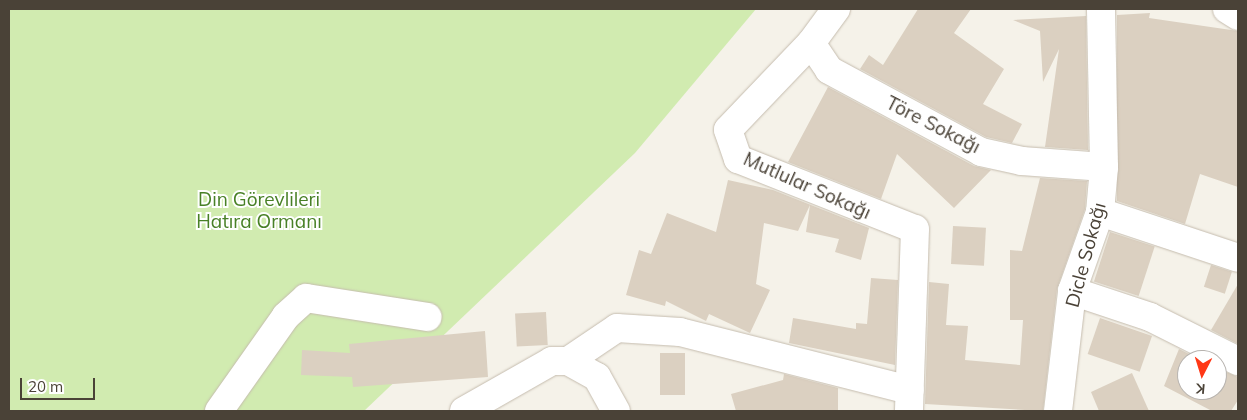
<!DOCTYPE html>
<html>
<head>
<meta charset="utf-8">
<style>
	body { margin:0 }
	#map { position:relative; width:1247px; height:420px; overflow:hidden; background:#f5f2e9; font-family:Mulish,sans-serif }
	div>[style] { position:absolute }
	.green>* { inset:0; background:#d1ebb0 }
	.building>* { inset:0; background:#dbd0c1; transform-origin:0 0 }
	.roads { filter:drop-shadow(0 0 1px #c5bcae) drop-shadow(0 0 1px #c5bcae) }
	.minor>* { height:28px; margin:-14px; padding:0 14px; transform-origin:14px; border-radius:14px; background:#fff }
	span { translate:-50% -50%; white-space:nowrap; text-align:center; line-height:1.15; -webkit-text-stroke:4px #fff; paint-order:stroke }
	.street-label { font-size:19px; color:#4a4237 }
	.park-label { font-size:19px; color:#488026 }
	.frame { position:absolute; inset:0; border:10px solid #4a4237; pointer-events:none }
	.north { position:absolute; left:1177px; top:350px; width:50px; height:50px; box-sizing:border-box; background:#fff; border:1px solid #b7b3af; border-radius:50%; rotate:185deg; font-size:14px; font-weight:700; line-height:20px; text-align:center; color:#4a4237 }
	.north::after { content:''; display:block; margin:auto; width:18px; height:22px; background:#ff3816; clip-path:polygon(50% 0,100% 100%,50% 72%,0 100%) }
	.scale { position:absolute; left:20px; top:378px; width:75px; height:22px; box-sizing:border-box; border:2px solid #4a4237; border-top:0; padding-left:6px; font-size:15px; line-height:18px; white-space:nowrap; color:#4a4237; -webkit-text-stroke:4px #fff; paint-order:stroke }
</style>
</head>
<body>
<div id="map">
	<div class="green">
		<div style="clip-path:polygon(9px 9px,756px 9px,635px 153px,364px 411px,9px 411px)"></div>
	</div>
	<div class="building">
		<div style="clip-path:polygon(918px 9px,971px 9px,954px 33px,1004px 69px,983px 104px,1022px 124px,1012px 143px,986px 137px,860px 69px,869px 55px,883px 65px)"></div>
		<div style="clip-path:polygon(1150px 13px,1149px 18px,1238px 31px,1238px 187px,1200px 174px,1185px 224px,1117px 201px,1117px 15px)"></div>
		<div style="clip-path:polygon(1086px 16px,1088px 150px,1045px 147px,1059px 49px,1043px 82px,1040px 31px,1013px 20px)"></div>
		<div style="clip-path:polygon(828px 87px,974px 166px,991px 170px,954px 208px,897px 154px,881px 199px,788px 162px)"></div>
		<div style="clip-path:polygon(1040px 178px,1087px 181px,1085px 209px,1057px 289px,1043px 411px,925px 404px,929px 282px,949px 284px,946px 325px,968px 326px,965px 360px,1020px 365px,1023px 320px,1010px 320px,1010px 250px,1022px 251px)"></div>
		<div style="clip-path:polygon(728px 180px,773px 190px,869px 228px,861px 260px,835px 252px,839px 239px,806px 232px,810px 205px,798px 231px,764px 223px,756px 284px,770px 290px,750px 333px,709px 314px,706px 321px,666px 301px,665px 306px,626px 295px,639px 250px,651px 254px,667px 213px,716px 232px)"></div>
		<div style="left:953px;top:226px;width:33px;height:38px;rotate:3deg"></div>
		<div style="left:1110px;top:232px;width:47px;height:52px;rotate:18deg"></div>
		<div style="left:1211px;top:265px;width:22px;height:23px;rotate:18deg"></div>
		<div style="clip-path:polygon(871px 278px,898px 280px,895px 365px,789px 343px,793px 318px,856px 329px,856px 323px,867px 324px)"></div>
		<div style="clip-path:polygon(1238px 284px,1238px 344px,1211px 330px)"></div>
		<div style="left:546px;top:312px;width:33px;height:31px;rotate:87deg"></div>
		<div style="left:1100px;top:318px;width:55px;height:38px;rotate:19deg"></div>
		<div style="clip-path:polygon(485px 331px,488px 377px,353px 387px,352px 377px,301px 375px,302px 350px,350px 353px,349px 344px)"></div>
		<div style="clip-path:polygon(1179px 349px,1201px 360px,1187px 360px,1187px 390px,1217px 390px,1217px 368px,1238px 377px,1238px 400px,1231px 411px,1212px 411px,1164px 386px)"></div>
		<div style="left:660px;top:353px;width:25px;height:42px"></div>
		<div style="clip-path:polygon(1132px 373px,1149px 411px,1099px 411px,1091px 392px)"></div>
		<div style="clip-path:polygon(784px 374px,838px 388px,838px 411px,736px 411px,731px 394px,783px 380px)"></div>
	</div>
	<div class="roads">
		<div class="minor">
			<div style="left:836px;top:9px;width:42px;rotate:126.3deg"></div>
			<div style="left:811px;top:43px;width:120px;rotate:133.7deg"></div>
			<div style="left:728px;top:130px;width:31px;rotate:71deg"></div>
			<div style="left:738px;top:159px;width:190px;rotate:21.6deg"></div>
			<div style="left:915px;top:229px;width:182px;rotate:91.9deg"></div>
			<div style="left:1227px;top:9px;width:13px;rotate:32deg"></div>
			<div style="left:811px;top:43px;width:32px;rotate:56deg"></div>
			<div style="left:829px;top:70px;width:173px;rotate:28.3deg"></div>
			<div style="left:981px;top:152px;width:42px;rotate:12.4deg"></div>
			<div style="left:1022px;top:161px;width:82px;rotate:4.2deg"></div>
			<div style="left:1100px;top:212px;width:145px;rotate:18.4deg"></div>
			<div style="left:1072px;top:291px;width:82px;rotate:18.4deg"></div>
			<div style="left:1150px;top:317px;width:98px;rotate:26.6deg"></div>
			<div style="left:568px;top:361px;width:59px;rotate:-34deg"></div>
			<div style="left:617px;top:328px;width:63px;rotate:3.6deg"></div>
			<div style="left:680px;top:332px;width:237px;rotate:14.2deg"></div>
			<div style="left:219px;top:411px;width:116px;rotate:-54.8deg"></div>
			<div style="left:286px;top:316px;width:27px;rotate:-42deg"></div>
			<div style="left:306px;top:298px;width:123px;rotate:8.9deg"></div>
			<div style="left:464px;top:411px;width:101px;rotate:-29.6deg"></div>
			<div style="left:552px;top:361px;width:16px"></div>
			<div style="left:568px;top:361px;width:33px;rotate:29deg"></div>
			<div style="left:597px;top:377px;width:39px;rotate:61deg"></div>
			<div style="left:1058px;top:411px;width:121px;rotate:-83.3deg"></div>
			<div style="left:1072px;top:291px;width:84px;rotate:-70.5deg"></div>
			<div style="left:1100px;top:212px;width:45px;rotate:-84.9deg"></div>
			<div style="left:1104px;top:167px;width:158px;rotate:-91.1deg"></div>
		</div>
	</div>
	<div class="street-label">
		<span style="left:933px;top:125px;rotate:27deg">Töre Sokağı</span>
		<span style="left:807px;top:186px;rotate:24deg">Mutlular Sokağı</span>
		<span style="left:1086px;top:255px;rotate:-75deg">Dicle Sokağı</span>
	</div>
	<div class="park-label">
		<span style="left:259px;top:211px">Din Görevlileri<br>Hatıra Ormanı</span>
	</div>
	<div class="frame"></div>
	<div class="north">K</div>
	<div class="scale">20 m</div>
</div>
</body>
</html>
